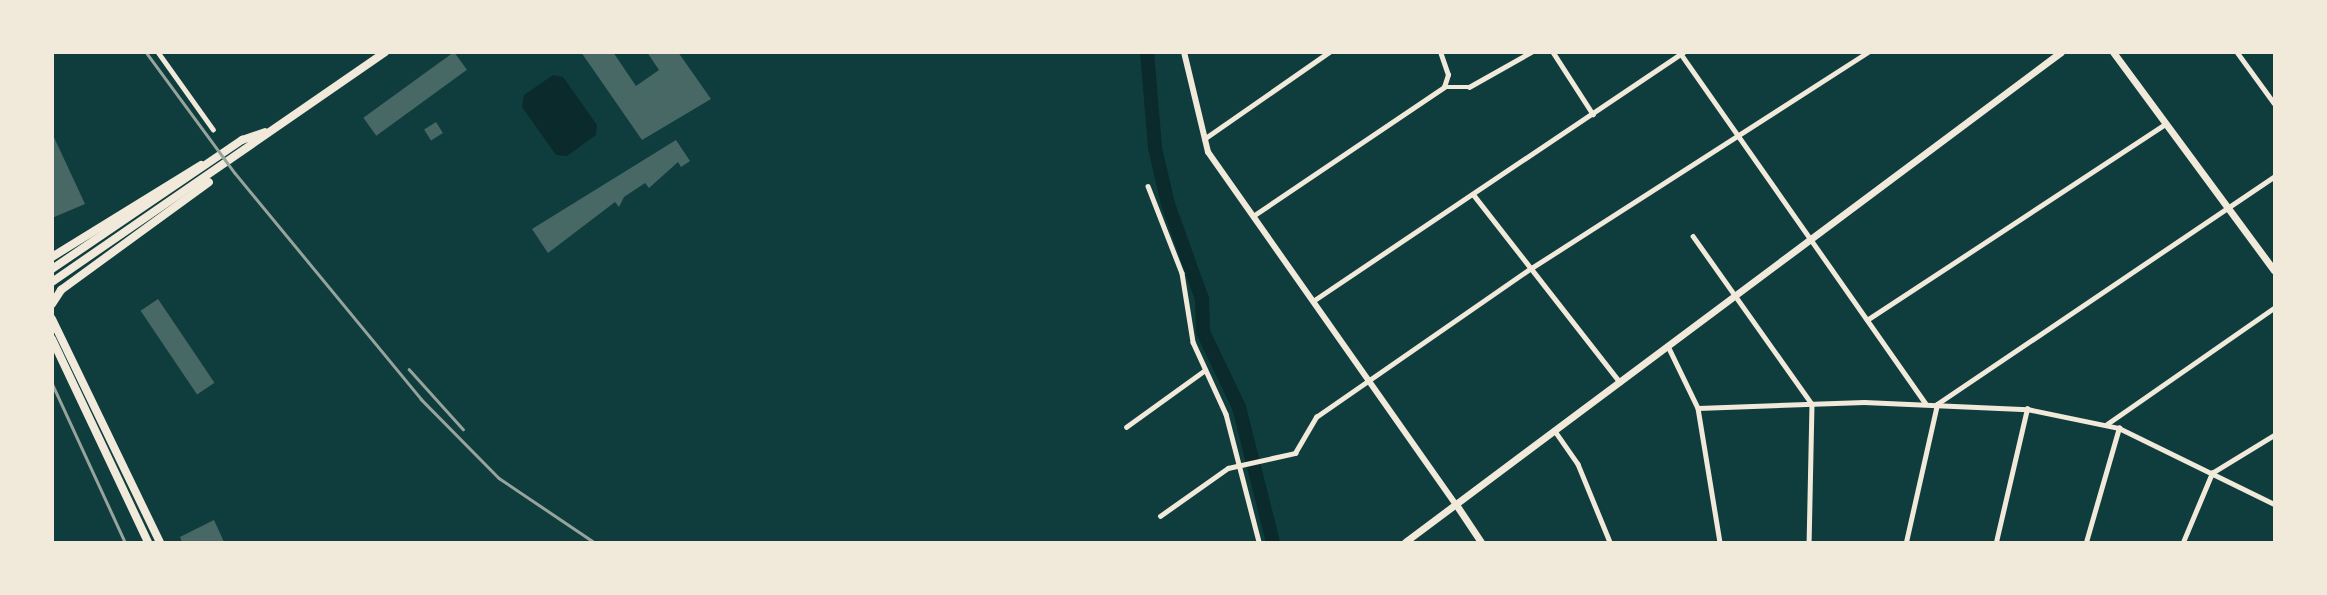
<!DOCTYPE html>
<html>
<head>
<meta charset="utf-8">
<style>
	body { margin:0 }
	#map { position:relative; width:2327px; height:595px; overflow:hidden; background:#0f3d3e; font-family:"Exo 2",sans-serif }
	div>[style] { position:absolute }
	.water>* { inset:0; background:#0a2a2b }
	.river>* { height:14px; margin:-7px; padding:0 7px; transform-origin:7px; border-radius:7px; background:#0a2a2b }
	.building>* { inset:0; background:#486865; transform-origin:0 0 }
	.minor>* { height:4.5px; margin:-2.25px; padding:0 2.25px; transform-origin:2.25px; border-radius:2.25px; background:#f1e9da }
	.tertiary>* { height:6px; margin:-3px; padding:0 3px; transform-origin:3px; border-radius:3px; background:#f1e9da }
	.secondary>* { height:7px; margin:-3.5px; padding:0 3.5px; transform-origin:3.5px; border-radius:3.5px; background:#f1e9da }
	.primary>* { height:8px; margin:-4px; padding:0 4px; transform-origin:4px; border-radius:4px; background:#f1e9da }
	.rail>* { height:2.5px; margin:-1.25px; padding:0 1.25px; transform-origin:1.25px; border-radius:1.25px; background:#97a49c }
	span { translate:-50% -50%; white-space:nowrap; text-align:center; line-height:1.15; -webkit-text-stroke:6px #f1e9da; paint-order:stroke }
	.frame { position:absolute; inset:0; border:54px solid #f1e9da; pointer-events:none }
</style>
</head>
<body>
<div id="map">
	<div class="water">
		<div style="clip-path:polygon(553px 75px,563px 77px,597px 125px,596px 135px,567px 156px,556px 155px,522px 107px,524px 95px)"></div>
	</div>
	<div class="river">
		<div style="left:1147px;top:52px;width:96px;rotate:85.2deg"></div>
		<div style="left:1155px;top:148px;width:57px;rotate:76.9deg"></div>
		<div style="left:1168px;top:204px;width:101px;rotate:70.3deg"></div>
		<div style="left:1202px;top:299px;width:33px;rotate:88deg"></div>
		<div style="left:1203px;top:332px;width:83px;rotate:64.4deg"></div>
		<div style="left:1239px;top:407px;width:139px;rotate:75.9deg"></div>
	</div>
	<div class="building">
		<div style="left:454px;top:52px;width:22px;height:112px;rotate:54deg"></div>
		<div style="clip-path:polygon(581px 52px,613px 52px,636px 86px,659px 70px,647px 52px,678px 52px,711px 99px,642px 140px)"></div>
		<div style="left:436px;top:122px;width:13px;height:14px;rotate:58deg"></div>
		<div style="clip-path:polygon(52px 133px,85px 204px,52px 218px)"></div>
		<div style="clip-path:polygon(676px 140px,690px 161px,681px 167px,678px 162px,649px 188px,645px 183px,624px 197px,619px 207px,615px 202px,548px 253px,532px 229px)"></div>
		<div style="left:158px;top:299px;width:101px;height:21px;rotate:56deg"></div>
		<div style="clip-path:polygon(214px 520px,224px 542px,182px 542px,180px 537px)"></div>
	</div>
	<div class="minor">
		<div style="left:158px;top:52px;width:95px;rotate:54.5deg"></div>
		<div style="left:1553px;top:52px;width:74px;rotate:57.2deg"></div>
		<div style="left:2237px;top:52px;width:63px;rotate:54deg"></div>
		<div style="left:1681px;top:54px;width:426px;rotate:55deg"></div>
		<div style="left:1444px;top:87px;width:25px"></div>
		<div style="left:1469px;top:87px;width:71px;rotate:-29.4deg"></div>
		<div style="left:1204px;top:139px;width:152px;rotate:-34.8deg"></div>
		<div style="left:1148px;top:186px;width:93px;rotate:68.7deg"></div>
		<div style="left:1182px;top:273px;width:70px;rotate:80.9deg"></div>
		<div style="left:1193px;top:342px;width:79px;rotate:65.4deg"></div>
		<div style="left:1226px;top:414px;width:132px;rotate:75.5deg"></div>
		<div style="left:1473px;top:194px;width:239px;rotate:52deg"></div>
		<div style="left:1253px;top:216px;width:230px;rotate:-34deg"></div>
		<div style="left:1444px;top:87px;width:13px;rotate:-72deg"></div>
		<div style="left:1448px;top:75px;width:24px;rotate:-109deg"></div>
		<div style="left:1693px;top:236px;width:206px;rotate:54.7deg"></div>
		<div style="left:1812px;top:404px;width:138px;rotate:91.2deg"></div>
		<div style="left:1313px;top:301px;width:447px;rotate:-33.9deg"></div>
		<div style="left:1867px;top:320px;width:357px;rotate:-33.3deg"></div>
		<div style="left:1668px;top:346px;width:69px;rotate:64.2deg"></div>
		<div style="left:1698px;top:408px;width:136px;rotate:80.7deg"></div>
		<div style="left:1698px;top:408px;width:166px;rotate:-2.1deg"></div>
		<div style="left:1864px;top:402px;width:163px;rotate:2.5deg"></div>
		<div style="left:2027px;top:409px;width:94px;rotate:11.7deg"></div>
		<div style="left:2119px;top:428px;width:173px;rotate:26.1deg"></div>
		<div style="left:2107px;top:424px;width:203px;rotate:-34.8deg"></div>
		<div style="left:1126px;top:427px;width:97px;rotate:-35.8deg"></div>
		<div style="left:1555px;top:431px;width:40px;rotate:55.1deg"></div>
		<div style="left:1578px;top:464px;width:84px;rotate:67.7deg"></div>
		<div style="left:1160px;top:516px;width:83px;rotate:-35.2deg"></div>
		<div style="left:1228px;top:468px;width:69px;rotate:-12.6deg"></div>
		<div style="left:1295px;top:453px;width:42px;rotate:-59.7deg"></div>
		<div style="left:1316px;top:417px;width:260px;rotate:-34.7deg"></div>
		<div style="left:1530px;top:269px;width:402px;rotate:-32.7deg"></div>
		<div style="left:1906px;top:542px;width:141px;rotate:-77.3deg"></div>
		<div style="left:1937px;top:404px;width:406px;rotate:-34deg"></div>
		<div style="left:1996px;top:542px;width:137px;rotate:-76.9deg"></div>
		<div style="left:2086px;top:542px;width:119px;rotate:-73.9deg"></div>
		<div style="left:2183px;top:542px;width:75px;rotate:-67.2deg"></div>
		<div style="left:2212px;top:473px;width:73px;rotate:-31.5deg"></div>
	</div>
	<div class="tertiary">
		<div style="left:1184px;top:52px;width:103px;rotate:76.5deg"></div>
		<div style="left:1208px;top:152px;width:429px;rotate:54.9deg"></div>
	</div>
	<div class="secondary">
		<div style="left:2113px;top:52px;width:271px;rotate:53.6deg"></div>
		<div style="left:1455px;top:503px;width:47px;rotate:56.3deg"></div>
		<div style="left:1405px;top:542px;width:819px;rotate:-36.76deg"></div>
	</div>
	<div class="primary">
		<div style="left:52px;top:257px;width:175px;rotate:-31.7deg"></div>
		<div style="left:52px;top:269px;width:230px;rotate:-34.2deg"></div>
		<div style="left:242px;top:140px;width:24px;rotate:-19deg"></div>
		<div style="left:52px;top:282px;width:405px;rotate:-34.6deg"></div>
		<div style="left:52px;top:304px;width:17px;rotate:-57deg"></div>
		<div style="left:61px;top:290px;width:183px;rotate:-36.1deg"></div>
		<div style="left:52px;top:319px;width:248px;rotate:64.2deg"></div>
		<div style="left:52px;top:339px;width:225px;rotate:64.7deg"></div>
	</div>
	<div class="rail">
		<div style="left:146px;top:52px;width:150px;rotate:53.7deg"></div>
		<div style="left:235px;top:173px;width:293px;rotate:50.5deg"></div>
		<div style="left:421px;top:399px;width:111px;rotate:45.4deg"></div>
		<div style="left:499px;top:478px;width:115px;rotate:34deg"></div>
		<div style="left:409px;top:369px;width:81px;rotate:48deg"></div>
		<div style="left:52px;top:383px;width:175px;rotate:65.3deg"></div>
	</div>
	<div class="frame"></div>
</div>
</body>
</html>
